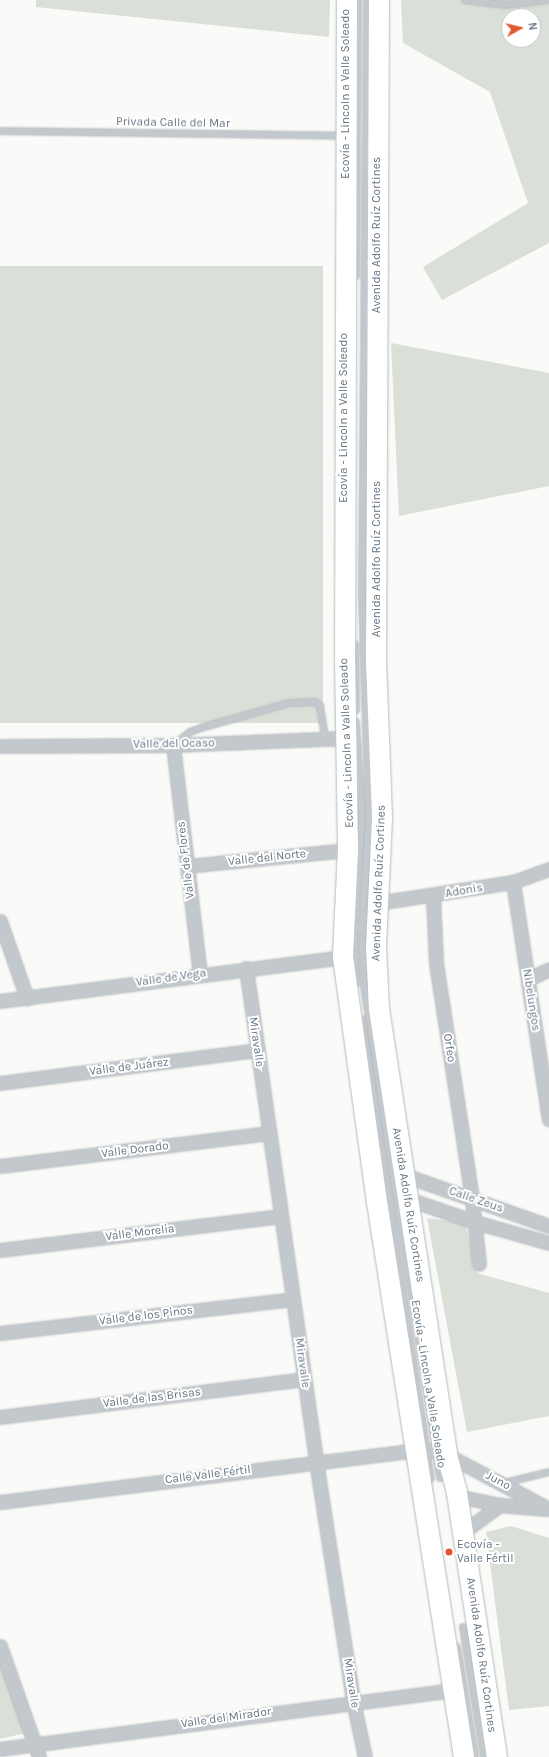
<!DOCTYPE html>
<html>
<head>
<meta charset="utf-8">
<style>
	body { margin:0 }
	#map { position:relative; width:549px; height:1757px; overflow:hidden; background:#fafaf8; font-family:Karla,sans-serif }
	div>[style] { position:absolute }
	.green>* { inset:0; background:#dadfd7; transform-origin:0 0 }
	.roads { filter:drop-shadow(0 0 1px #b5babe) drop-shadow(0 0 1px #b5babe) }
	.lane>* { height:6px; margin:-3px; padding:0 3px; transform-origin:3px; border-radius:3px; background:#c3c8cc }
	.street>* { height:13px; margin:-6.5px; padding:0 6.5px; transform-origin:6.5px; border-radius:6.5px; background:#c3c8cc }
	.primary>* { height:20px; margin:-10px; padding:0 10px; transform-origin:10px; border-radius:10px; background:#fff }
	.dots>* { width:11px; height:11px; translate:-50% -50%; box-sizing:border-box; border:2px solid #fff; border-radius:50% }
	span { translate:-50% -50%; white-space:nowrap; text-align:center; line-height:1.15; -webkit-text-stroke:4px #fff; paint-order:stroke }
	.street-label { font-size:12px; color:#657683 }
	.poi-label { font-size:12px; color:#657683 }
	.left { translate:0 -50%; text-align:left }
	.north { position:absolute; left:501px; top:8px; width:40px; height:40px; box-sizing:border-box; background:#fff; border:1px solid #c1c8cd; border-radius:50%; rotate:82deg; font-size:11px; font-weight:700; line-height:16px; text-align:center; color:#657683 }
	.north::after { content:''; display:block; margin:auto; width:14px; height:18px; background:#e4572e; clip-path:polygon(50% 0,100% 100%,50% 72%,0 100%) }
</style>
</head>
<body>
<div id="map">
	<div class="green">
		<div style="clip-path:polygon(36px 0,330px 0,329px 37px,36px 7px)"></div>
		<div style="clip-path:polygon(evenodd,401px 0,549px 0,549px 243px,442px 300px,423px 267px,528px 203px,490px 92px,403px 43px,401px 0,509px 16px,533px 16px,533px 40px,509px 40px,509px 16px)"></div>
		<div style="left:0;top:266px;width:323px;height:457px"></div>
		<div style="clip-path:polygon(391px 343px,549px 373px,549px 486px,399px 516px)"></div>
		<div style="clip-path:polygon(427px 1218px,465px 1223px,477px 1273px,549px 1293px,549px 1416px,467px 1432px)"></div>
		<div style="clip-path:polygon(511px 1526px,549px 1538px,549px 1706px,509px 1710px,486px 1532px)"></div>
		<div style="clip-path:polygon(0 1662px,26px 1733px,0 1739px)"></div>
	</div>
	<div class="roads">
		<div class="lane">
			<div style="left:367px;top:0;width:595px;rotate:90.48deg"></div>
			<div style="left:362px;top:595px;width:223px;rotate:88.2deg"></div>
			<div style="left:369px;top:818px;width:113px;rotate:93.5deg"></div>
			<div style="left:362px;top:931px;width:55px;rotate:87.9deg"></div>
			<div style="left:364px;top:986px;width:498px;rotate:81.2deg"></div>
			<div style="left:465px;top:0;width:39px;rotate:7deg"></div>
			<div style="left:504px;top:5px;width:44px;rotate:-6.5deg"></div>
			<div style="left:0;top:131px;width:345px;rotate:0.8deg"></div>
			<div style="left:356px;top:276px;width:276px;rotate:-89.6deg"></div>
			<div style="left:355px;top:644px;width:66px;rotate:89.1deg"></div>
			<div style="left:356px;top:722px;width:97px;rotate:86.5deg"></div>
			<div style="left:362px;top:819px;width:108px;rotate:94.2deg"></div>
			<div style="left:354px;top:927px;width:57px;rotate:88deg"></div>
			<div style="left:176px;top:743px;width:18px;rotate:-38deg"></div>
			<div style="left:190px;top:732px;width:15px;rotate:-20deg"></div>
			<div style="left:204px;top:727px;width:88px;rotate:-15.8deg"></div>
			<div style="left:289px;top:703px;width:27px;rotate:-2deg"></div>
			<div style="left:316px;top:702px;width:6px;rotate:45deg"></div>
			<div style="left:320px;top:706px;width:33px;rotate:81deg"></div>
			<div style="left:362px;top:1019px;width:465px;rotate:81.5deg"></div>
			<div style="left:504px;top:1483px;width:46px;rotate:-13.7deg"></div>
			<div style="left:463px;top:1627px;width:132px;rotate:80.8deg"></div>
			<div style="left:457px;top:1647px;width:111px;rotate:80.7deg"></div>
		</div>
		<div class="street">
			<div style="left:173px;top:745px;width:231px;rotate:83.3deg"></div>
			<div style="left:0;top:746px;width:173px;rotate:-0.3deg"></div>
			<div style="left:173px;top:745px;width:174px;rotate:-2.3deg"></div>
			<div style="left:187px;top:866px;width:162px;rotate:-5.7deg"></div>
			<div style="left:513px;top:882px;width:240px;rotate:81.4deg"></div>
			<div style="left:433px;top:896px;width:67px;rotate:87.4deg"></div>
			<div style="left:436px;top:963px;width:239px;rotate:81.3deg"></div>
			<div style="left:472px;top:1199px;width:65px;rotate:83.9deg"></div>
			<div style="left:377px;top:903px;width:138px;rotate:-8.8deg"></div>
			<div style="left:513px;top:882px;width:38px;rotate:-20deg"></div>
			<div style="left:0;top:921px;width:82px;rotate:70.7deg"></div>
			<div style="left:246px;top:968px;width:498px;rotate:81.9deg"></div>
			<div style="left:316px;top:1461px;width:243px;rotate:81.2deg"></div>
			<div style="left:353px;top:1701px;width:57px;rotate:77.9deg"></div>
			<div style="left:528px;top:979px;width:23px;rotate:-25deg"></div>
			<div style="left:0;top:1001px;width:346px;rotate:-7.3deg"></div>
			<div style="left:0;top:1083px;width:260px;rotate:-7.3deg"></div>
			<div style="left:0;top:1166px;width:271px;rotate:-7deg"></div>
			<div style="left:404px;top:1175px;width:154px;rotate:19.4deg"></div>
			<div style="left:408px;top:1199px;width:71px;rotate:18.9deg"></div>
			<div style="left:475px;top:1222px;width:77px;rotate:15.8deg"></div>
			<div style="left:0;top:1250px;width:283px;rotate:-6.9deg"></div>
			<div style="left:0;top:1333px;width:295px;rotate:-6.6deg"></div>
			<div style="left:0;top:1417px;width:306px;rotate:-7.1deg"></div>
			<div style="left:457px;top:1496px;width:44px;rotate:11.8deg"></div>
			<div style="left:500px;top:1505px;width:45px;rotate:5.1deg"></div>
			<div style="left:0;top:1502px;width:418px;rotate:-7.1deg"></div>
			<div style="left:415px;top:1450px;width:20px;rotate:3deg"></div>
			<div style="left:435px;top:1451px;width:13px;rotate:18deg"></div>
			<div style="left:447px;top:1455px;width:115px;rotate:27.9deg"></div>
			<div style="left:463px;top:1532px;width:46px;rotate:-36.1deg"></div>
			<div style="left:0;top:1646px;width:118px;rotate:70.6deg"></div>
			<div style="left:0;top:1749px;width:457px;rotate:-7.4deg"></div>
		</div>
		<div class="primary">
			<div style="left:347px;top:0;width:657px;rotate:90.17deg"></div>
			<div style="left:345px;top:657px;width:193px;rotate:89.1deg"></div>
			<div style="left:348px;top:850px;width:107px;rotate:92.7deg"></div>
			<div style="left:343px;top:957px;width:247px;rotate:82.1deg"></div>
			<div style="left:377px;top:1202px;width:562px;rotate:81.09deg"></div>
			<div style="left:379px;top:0;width:661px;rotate:90.26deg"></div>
			<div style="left:376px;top:661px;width:158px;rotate:87.8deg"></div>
			<div style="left:382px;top:819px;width:129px;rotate:92.7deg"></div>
			<div style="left:376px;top:948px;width:61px;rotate:87.2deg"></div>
			<div style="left:379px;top:1009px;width:451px;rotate:81.3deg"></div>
			<div style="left:447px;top:1455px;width:39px;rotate:75deg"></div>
			<div style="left:457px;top:1493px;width:267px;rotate:81.4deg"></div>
		</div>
	</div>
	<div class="dots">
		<div style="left:449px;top:1552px;background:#e4572e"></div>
	</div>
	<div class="street-label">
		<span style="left:346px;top:94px;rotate:-90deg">Ecovía - Lincoln a Valle Soleado</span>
		<span style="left:173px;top:123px;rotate:1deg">Privada Calle del Mar</span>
		<span style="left:377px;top:235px;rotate:-90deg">Avenida Adolfo Ruíz Cortines</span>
		<span style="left:344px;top:418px;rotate:-90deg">Ecovía - Lincoln a Valle Soleado</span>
		<span style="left:377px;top:559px;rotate:-90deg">Avenida Adolfo Ruíz Cortines</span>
		<span style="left:347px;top:743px;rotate:-92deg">Ecovía - Lincoln a Valle Soleado</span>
		<span style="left:174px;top:744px;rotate:-1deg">Valle del Ocaso</span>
		<span style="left:267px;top:858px;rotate:-6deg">Valle del Norte</span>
		<span style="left:186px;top:860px;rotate:-97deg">Valle de Flores</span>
		<span style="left:379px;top:883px;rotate:-88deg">Avenida Adolfo Ruíz Cortines</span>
		<span style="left:464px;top:891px;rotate:-10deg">Adonis</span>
		<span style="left:171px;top:978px;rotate:-8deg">Valle de Vega</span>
		<span style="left:531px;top:1000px;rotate:81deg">Nibelungos</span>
		<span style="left:256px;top:1042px;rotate:82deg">Miravalle</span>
		<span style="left:449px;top:1048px;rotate:81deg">Orfeo</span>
		<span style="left:129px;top:1067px;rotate:-7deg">Valle de Juárez</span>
		<span style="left:135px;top:1150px;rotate:-7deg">Valle Dorado</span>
		<span style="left:476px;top:1200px;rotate:19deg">Calle Zeus</span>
		<span style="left:408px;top:1205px;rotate:81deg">Avenida Adolfo Ruíz Cortines</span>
		<span style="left:140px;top:1233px;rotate:-7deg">Valle Morelia</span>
		<span style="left:146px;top:1316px;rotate:-7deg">Valle de los Pinos</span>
		<span style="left:302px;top:1363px;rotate:82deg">Miravalle</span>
		<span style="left:428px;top:1384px;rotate:81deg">Ecovía - Lincoln a Valle Soleado</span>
		<span style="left:152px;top:1398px;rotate:-7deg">Valle de las Brisas</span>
		<span style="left:208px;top:1475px;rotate:-7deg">Calle Valle Fértil</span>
		<span style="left:498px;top:1481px;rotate:28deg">Juno</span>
		<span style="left:481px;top:1655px;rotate:82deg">Avenida Adolfo Ruíz Cortines</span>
		<span style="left:351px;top:1683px;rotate:81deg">Miravalle</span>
		<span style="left:226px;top:1718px;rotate:-8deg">Valle del Mirador</span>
	</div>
	<div class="poi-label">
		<span class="left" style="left:457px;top:1552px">Ecovía -<br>Valle Fértil</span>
	</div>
	<div class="north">N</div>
</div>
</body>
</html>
